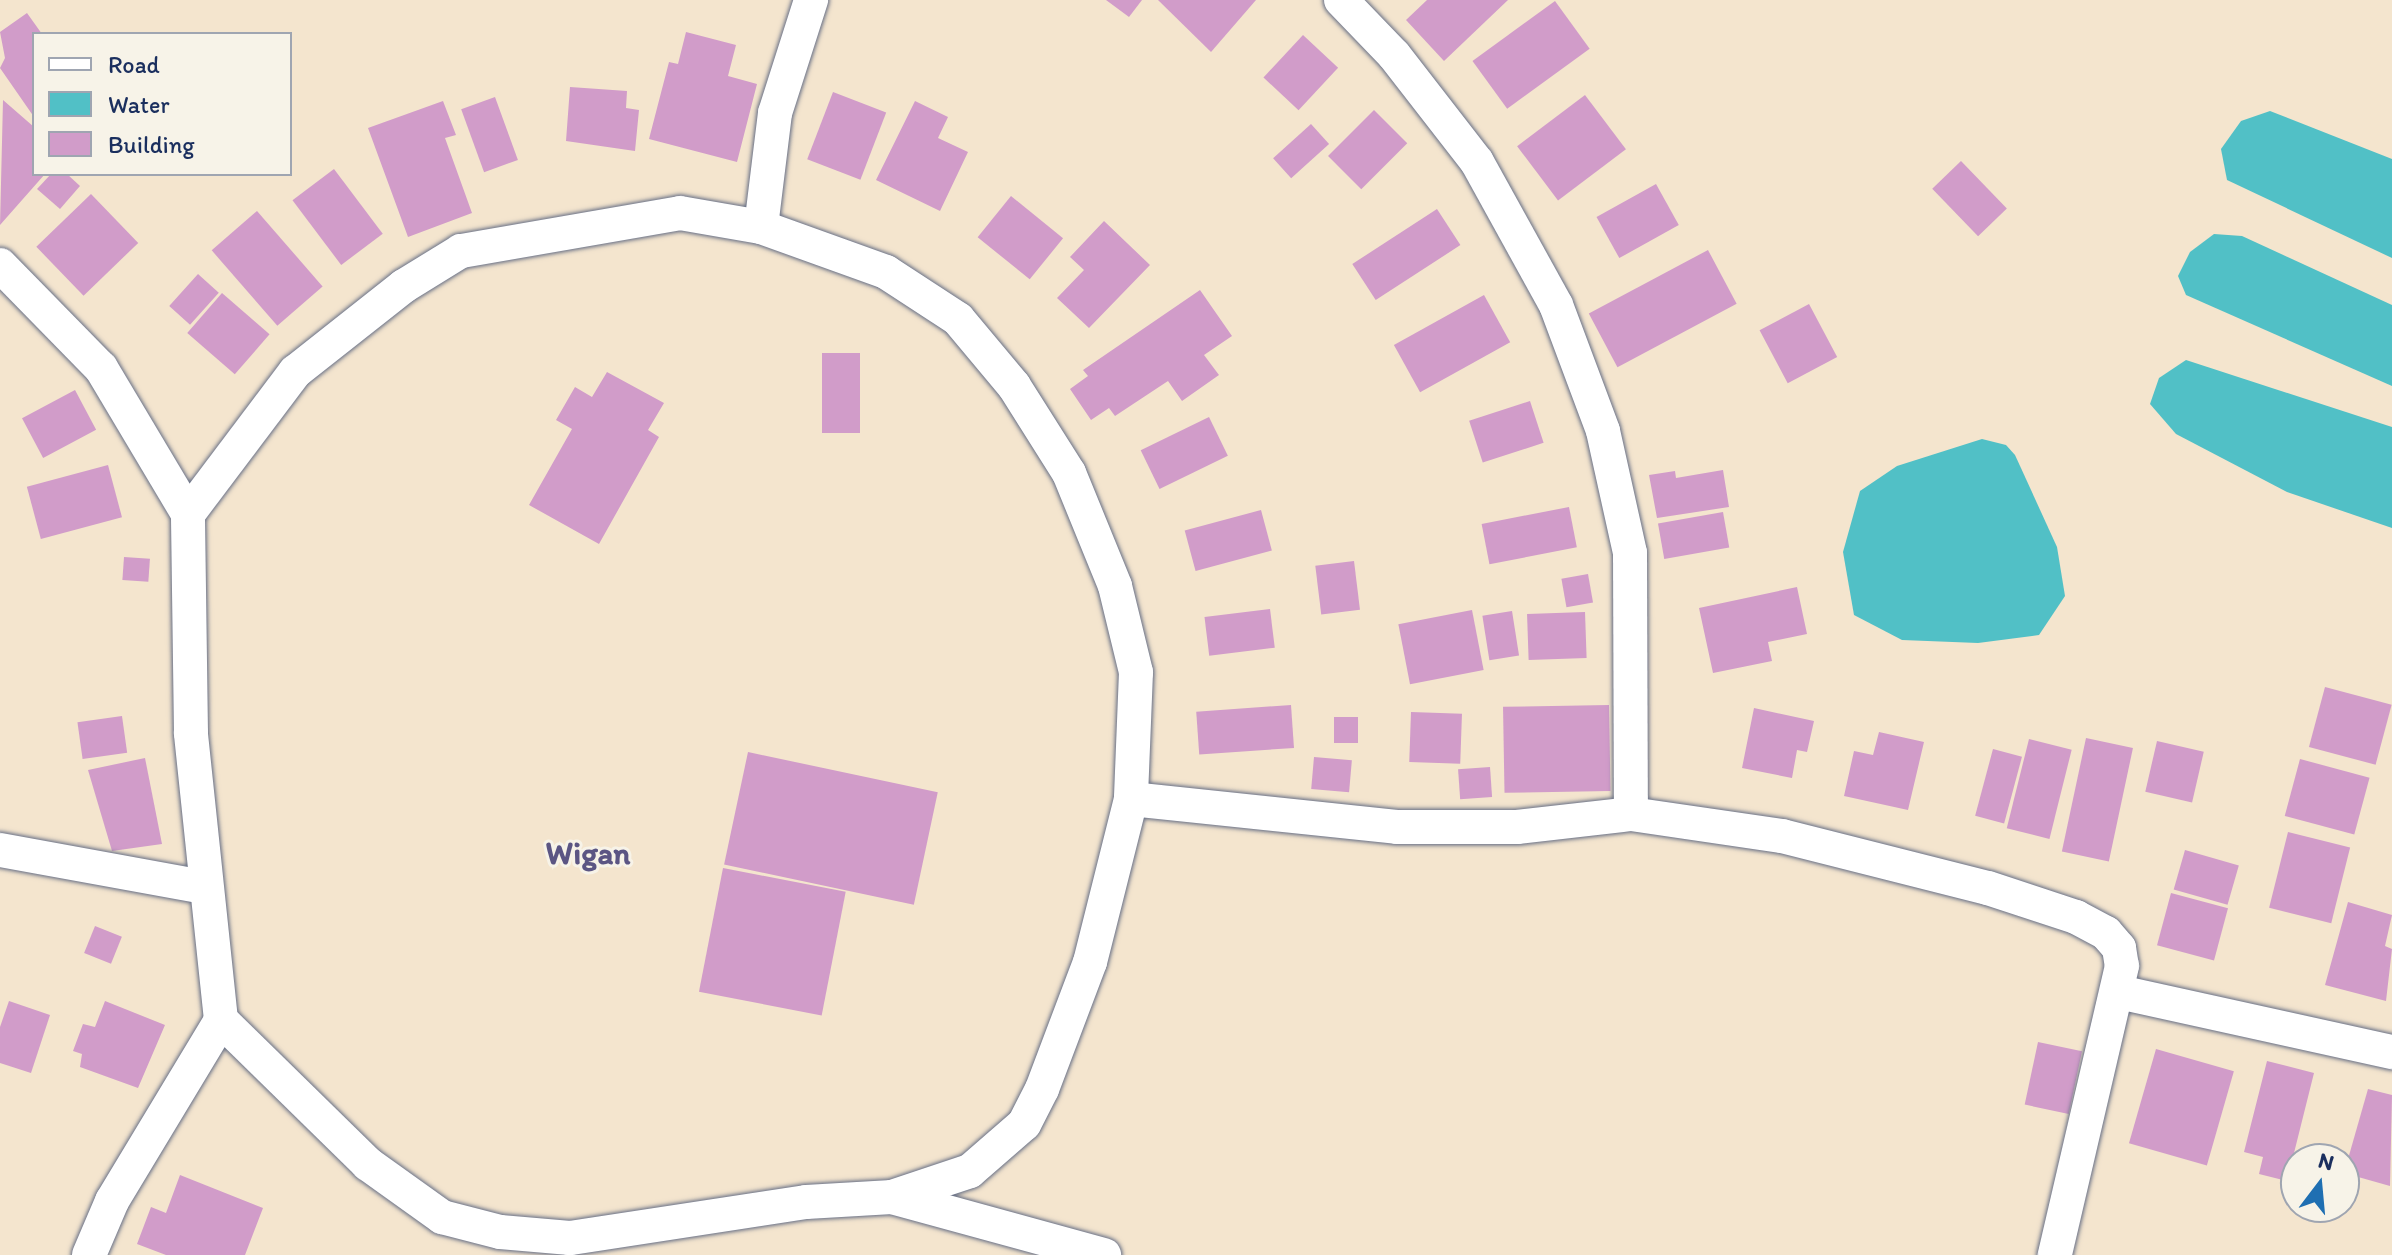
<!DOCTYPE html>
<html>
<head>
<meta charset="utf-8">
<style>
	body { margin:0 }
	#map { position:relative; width:2392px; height:1255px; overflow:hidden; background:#f4e5ce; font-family:Itim,sans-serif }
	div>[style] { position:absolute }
	.water>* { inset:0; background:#51c0c6 }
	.building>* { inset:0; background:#d19cc9; transform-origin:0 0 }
	.roads { filter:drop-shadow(0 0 2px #676f85) drop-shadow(0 0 2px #676f85) }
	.street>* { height:34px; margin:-17px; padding:0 17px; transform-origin:17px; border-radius:17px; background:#fff }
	span { translate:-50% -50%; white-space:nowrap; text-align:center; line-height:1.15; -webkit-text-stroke:6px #f7f3e8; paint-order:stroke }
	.quarter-label { font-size:32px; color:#5b5583; font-weight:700 }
	.legend { position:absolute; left:32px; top:32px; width:260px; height:144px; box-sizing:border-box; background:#f7f3e8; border:2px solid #9fa5b1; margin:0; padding:10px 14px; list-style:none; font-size:24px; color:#1b2f5e }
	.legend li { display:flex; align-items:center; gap:16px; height:40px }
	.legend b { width:40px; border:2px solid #9fa5b1 }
	.north { position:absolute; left:2280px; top:1143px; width:80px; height:80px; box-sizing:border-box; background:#f7f3e8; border:2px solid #9fa5b1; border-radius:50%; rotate:16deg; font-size:22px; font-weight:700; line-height:32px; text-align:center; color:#1b2f5e }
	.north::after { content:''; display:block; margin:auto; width:28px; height:36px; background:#1f6fb2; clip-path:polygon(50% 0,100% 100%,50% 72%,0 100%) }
</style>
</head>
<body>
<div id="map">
	<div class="water">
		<div style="clip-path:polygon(2270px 111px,2392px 159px,2392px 258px,2227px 180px,2221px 149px,2241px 121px)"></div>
		<div style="clip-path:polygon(2214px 234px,2242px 236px,2392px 305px,2392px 386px,2186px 295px,2178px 276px,2190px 252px)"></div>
		<div style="clip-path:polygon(2186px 360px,2392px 427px,2392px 528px,2287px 492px,2176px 434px,2150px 404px,2159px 378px)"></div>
		<div style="clip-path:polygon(1982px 439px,2006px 445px,2015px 455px,2057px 547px,2065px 596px,2039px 635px,1978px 643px,1902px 640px,1854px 615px,1843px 552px,1860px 491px,1897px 466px)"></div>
	</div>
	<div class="building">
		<div style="clip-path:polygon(1106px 0,1142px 0,1129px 17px)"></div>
		<div style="clip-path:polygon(1158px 0,1256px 0,1211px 52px)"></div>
		<div style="clip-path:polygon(1427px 0,1508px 0,1444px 61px,1406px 20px)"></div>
		<div style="left:1555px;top:1px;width:59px;height:102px;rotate:54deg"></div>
		<div style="clip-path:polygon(27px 13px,42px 34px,34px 34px,34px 117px,0 68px,5px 58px,0 32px)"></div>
		<div style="clip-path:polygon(686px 32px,736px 45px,728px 76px,757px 84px,737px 162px,649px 139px,669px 62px,678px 64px)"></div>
		<div style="left:1303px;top:35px;width:48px;height:58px;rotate:43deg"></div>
		<div style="clip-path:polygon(570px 87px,627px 91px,626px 108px,639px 110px,635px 151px,566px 141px)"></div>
		<div style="left:833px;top:92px;width:57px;height:72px;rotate:21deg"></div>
		<div style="left:1585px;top:95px;width:68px;height:85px;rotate:53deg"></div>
		<div style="left:495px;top:97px;width:67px;height:36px;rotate:70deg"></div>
		<div style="clip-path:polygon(3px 100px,34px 127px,34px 174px,45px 174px,0 225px)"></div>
		<div style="clip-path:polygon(443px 101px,456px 135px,445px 138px,472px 213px,408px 237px,368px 128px)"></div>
		<div style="clip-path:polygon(915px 101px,948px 117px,938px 138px,968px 152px,940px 211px,876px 180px)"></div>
		<div style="left:1374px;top:110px;width:47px;height:65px;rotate:45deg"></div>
		<div style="left:1311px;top:124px;width:27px;height:51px;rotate:48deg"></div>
		<div style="left:1961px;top:161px;width:66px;height:40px;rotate:46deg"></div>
		<div style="left:334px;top:169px;width:81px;height:52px;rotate:53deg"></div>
		<div style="clip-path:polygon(51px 174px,67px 174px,80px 186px,60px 209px,37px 189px)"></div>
		<div style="left:1656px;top:184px;width:47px;height:68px;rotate:61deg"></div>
		<div style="left:91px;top:194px;width:68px;height:76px;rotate:46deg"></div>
		<div style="left:1011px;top:196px;width:67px;height:53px;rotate:39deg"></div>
		<div style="left:1437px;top:209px;width:43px;height:101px;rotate:57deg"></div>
		<div style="left:257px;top:211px;width:100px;height:60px;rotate:49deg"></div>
		<div style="clip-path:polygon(1104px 221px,1150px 265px,1089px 328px,1057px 298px,1084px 270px,1070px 257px)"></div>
		<div style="left:1708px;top:250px;width:61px;height:135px;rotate:62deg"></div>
		<div style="left:198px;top:274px;width:28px;height:43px;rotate:42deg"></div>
		<div style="clip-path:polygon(1200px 290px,1232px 336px,1204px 355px,1219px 375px,1182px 401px,1168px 381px,1115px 416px,1109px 408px,1091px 420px,1070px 389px,1088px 376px,1083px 370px)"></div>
		<div style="left:222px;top:293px;width:63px;height:53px;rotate:41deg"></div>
		<div style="left:1484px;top:295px;width:54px;height:103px;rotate:61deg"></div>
		<div style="left:1809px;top:304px;width:60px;height:56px;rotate:62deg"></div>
		<div style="left:822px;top:353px;width:38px;height:80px"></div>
		<div style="clip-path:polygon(607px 372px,664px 403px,648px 430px,659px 437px,599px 544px,529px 505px,572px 429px,556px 420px,575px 387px,592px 397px)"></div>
		<div style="left:75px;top:390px;width:45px;height:60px;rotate:62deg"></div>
		<div style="left:1530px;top:401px;width:44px;height:64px;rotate:72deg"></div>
		<div style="left:1209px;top:417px;width:43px;height:76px;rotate:64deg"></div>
		<div style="left:108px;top:465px;width:54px;height:84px;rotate:75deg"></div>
		<div style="clip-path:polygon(1723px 470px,1729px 507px,1657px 518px,1649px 475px,1675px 471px,1676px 478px)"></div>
		<div style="left:1569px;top:507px;width:41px;height:89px;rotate:79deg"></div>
		<div style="left:1261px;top:510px;width:42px;height:79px;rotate:75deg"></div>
		<div style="left:1723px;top:512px;width:36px;height:66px;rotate:80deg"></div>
		<div style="left:124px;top:557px;width:26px;height:23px;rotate:4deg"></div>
		<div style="left:1354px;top:561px;width:49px;height:39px;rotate:83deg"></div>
		<div style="left:1588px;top:574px;width:29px;height:27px;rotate:80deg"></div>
		<div style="clip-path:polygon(1797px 587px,1807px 634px,1768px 642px,1772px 661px,1713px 673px,1699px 608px)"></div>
		<div style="left:1270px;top:609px;width:39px;height:66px;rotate:83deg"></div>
		<div style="left:1472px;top:610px;width:61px;height:75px;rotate:79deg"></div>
		<div style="left:1512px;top:611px;width:45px;height:30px;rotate:81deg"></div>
		<div style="left:1585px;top:612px;width:46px;height:58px;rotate:88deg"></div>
		<div style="left:2325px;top:687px;width:69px;height:62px;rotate:15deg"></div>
		<div style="left:1291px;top:705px;width:43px;height:95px;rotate:86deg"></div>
		<div style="left:1609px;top:705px;width:86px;height:106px;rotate:89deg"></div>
		<div style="clip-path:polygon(1754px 708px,1814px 721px,1807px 752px,1797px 750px,1792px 778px,1742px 768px)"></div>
		<div style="left:1411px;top:712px;width:51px;height:50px;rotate:2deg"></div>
		<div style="left:122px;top:716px;width:37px;height:45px;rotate:82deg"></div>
		<div style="left:1334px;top:717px;width:24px;height:26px"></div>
		<div style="clip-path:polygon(1879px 732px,1924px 742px,1908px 810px,1844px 796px,1854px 751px,1873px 755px)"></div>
		<div style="left:2086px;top:738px;width:48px;height:116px;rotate:12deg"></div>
		<div style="left:2029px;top:739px;width:44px;height:92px;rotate:14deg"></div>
		<div style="left:2157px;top:741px;width:48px;height:52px;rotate:13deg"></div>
		<div style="left:1993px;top:749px;width:30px;height:69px;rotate:15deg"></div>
		<div style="left:748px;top:752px;width:194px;height:115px;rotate:12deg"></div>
		<div style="left:1314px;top:757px;width:38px;height:32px;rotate:5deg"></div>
		<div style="clip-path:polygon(145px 758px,162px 844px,112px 851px,88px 770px)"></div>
		<div style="left:2300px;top:759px;width:72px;height:59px;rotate:15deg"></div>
		<div style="left:1490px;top:767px;width:30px;height:32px;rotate:86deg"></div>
		<div style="left:2288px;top:832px;width:64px;height:78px;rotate:14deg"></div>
		<div style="left:2185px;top:850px;width:56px;height:41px;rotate:16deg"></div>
		<div style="left:723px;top:868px;width:125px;height:126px;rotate:11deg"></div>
		<div style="left:2171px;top:893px;width:59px;height:54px;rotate:15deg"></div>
		<div style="clip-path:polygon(2348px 902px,2392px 915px,2385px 946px,2392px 949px,2386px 1001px,2325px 985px)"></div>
		<div style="left:95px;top:926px;width:29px;height:29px;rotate:22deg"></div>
		<div style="clip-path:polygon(9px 1001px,50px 1015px,31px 1073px,0 1063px,0 1027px)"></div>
		<div style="clip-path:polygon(105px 1001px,165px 1025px,138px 1088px,80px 1067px,82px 1054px,73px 1051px,83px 1024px,95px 1027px)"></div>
		<div style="left:2038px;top:1042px;width:45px;height:64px;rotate:12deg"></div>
		<div style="left:2156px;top:1049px;width:81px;height:98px;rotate:16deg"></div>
		<div style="clip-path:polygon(2267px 1061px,2314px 1073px,2287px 1181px,2259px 1174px,2263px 1157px,2244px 1152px)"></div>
		<div style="clip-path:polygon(2368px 1089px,2392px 1095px,2390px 1186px,2344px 1173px)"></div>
		<div style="clip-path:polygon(180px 1175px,263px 1208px,245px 1255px,166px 1255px,137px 1244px,151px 1207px,166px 1213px)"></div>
	</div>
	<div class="roads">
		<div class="street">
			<div style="left:1341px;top:0;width:76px;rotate:46.1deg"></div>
			<div style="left:1394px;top:55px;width:135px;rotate:52.2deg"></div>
			<div style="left:1477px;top:162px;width:163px;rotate:61.1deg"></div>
			<div style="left:1556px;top:305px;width:134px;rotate:69.5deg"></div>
			<div style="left:1603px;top:431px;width:125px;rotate:77.5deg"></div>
			<div style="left:1630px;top:553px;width:261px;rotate:89.8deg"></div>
			<div style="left:680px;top:213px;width:82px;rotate:9.8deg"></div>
			<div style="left:761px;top:227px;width:133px;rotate:19.8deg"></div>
			<div style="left:886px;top:272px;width:86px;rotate:33.1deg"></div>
			<div style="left:958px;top:319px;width:87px;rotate:50.1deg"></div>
			<div style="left:1014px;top:386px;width:103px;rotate:57.7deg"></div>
			<div style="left:1069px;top:473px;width:122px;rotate:67.8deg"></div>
			<div style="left:1115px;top:586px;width:89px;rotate:76.3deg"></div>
			<div style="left:1136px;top:672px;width:127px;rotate:92.3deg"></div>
			<div style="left:1131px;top:799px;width:168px;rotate:104.1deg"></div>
			<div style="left:1090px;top:962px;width:136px;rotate:110.7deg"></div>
			<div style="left:1042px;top:1089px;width:39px;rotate:117deg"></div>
			<div style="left:1024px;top:1124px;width:72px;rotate:139deg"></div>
			<div style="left:970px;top:1171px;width:82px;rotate:161.6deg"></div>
			<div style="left:892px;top:1197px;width:86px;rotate:176.7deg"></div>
			<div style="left:806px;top:1202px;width:239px;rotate:171.3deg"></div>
			<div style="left:570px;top:1238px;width:70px;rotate:-175.1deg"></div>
			<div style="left:500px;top:1232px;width:60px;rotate:-165.5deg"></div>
			<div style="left:442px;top:1217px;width:91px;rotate:-144.4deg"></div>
			<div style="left:368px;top:1164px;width:206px;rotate:-135.6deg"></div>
			<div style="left:221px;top:1020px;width:289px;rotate:-96deg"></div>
			<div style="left:191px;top:733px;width:219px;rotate:-90.8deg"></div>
			<div style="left:188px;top:514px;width:178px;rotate:-53deg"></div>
			<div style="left:295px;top:372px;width:139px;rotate:-38.3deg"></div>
			<div style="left:404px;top:286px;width:67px;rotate:-31.6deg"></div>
			<div style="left:461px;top:251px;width:222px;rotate:-9.8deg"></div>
			<div style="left:761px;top:227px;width:115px;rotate:-83deg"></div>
			<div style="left:775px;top:113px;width:119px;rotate:-72.3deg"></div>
			<div style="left:0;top:265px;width:144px;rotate:45.6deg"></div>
			<div style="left:101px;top:368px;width:170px;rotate:59.2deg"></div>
			<div style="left:1131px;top:799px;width:267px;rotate:6deg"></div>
			<div style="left:1397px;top:827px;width:120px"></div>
			<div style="left:1517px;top:827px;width:115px;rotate:-6.5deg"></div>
			<div style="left:1631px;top:814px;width:153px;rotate:8.3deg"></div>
			<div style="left:1782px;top:836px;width:212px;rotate:14.2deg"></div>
			<div style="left:1988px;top:888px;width:93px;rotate:18.2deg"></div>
			<div style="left:2076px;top:917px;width:34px;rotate:28deg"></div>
			<div style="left:2106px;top:933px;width:20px;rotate:49deg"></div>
			<div style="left:2119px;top:948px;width:18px;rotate:81deg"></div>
			<div style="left:2122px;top:966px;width:297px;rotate:103.1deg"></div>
			<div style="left:0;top:850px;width:206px;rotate:10.3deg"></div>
			<div style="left:2119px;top:992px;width:280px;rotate:12.4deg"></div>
			<div style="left:892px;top:1197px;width:220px;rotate:15.3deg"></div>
			<div style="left:89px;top:1255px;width:59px;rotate:-66.9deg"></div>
			<div style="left:112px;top:1201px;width:211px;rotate:-58.9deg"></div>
		</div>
	</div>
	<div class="quarter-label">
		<span style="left:588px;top:853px">Wigan</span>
	</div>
	<ul class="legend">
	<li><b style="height:10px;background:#fff"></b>Road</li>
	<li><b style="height:22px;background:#51c0c6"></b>Water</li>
	<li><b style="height:22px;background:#d19cc9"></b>Building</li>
	</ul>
	<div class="north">N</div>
</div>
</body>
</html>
